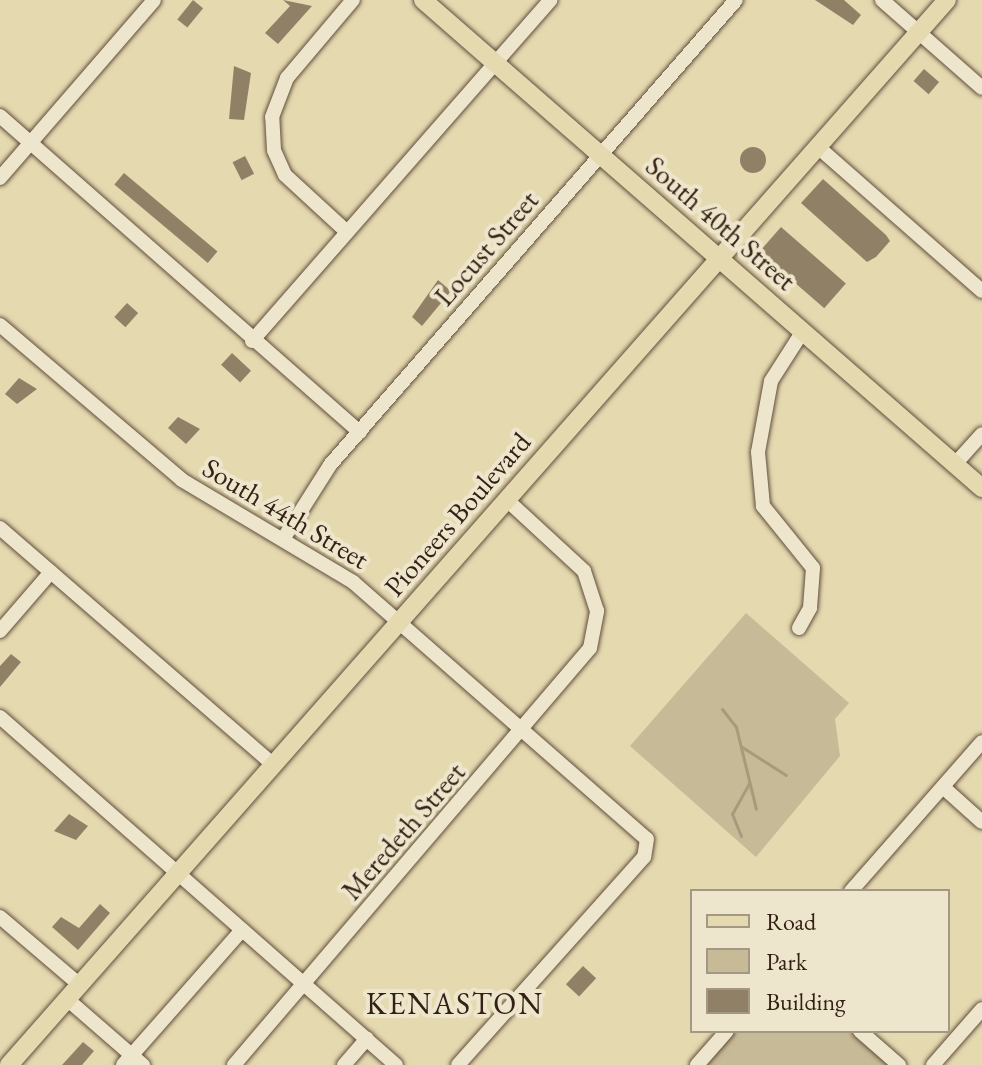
<!DOCTYPE html>
<html>
<head>
<meta charset="utf-8">
<style>
	body { margin:0 }
	#map { position:relative; width:982px; height:1065px; overflow:hidden; background:#e5d9b0; font-family:"EB Garamond",serif }
	div>[style] { position:absolute }
	.green>* { inset:0; background:#c7ba96 }
	.stream>* { height:3px; margin:-1.5px; padding:0 1.5px; transform-origin:1.5px; border-radius:1.5px; background:#a99a7b }
	.building>* { inset:0; background:#908166; transform-origin:0 0 }
	.round { border-radius:50% }
	.roads { filter:drop-shadow(0 0 2px #604f3c) drop-shadow(0 0 2px #604f3c) }
	.minor>* { height:14px; margin:-7px; padding:0 7px; transform-origin:7px; border-radius:7px; background:#eee6cc }
	.major>* { height:18px; margin:-9px; padding:0 9px; transform-origin:9px; border-radius:9px; background:#e5d9b0 }
	span { translate:-50% -50%; white-space:nowrap; text-align:center; line-height:1.15; -webkit-text-stroke:8px #eee6cc; paint-order:stroke }
	.street-label { font-size:28px; color:#342115 }
	.neighbourhood-label { font-size:30px; color:#342115; letter-spacing:2px }
	.legend { position:absolute; left:690px; top:889px; width:260px; height:144px; box-sizing:border-box; background:#eee6cc; border:2px solid #a49783; margin:0; padding:10px 14px; list-style:none; font-size:24px; color:#342115 }
	.legend li { display:flex; align-items:center; gap:16px; height:40px }
	.legend b { width:40px; border:2px solid #a49783 }
</style>
</head>
<body>
<div id="map">
	<div class="green">
		<div style="clip-path:polygon(746px 613px,849px 703px,835px 719px,840px 756px,756px 857px,630px 746px)"></div>
		<div style="clip-path:polygon(727px 1031px,860px 1031px,899px 1065px,697px 1065px)"></div>
	</div>
	<div class="stream">
		<div style="left:722px;top:709px;width:23px;rotate:52deg"></div>
		<div style="left:736px;top:727px;width:84px;rotate:76.3deg"></div>
		<div style="left:742px;top:747px;width:52px;rotate:32.5deg"></div>
		<div style="left:741px;top:836px;width:24px;rotate:-112deg"></div>
		<div style="left:732px;top:814px;width:35px;rotate:-61deg"></div>
	</div>
	<div class="building">
		<div style="left:193px;top:0;width:13px;height:25px;rotate:39deg"></div>
		<div style="clip-path:polygon(283px 0,312px 6px,278px 44px,265px 33px,290px 6px)"></div>
		<div style="clip-path:polygon(815px 0,844px 0,861px 15px,853px 25px)"></div>
		<div style="clip-path:polygon(234px 66px,251px 73px,244px 120px,229px 119px)"></div>
		<div style="left:924px;top:69px;width:20px;height:16px;rotate:41deg"></div>
		<div class="round" style="left:740px;top:147px;width:26px;height:26px"></div>
		<div style="left:245px;top:156px;width:20px;height:14px;rotate:63deg"></div>
		<div style="left:124px;top:173px;width:122px;height:15px;rotate:40deg"></div>
		<div style="clip-path:polygon(823px 179px,886px 235px,890px 241px,876px 257px,867px 262px,801px 203px)"></div>
		<div style="left:781px;top:227px;width:86px;height:33px;rotate:41deg"></div>
		<div style="clip-path:polygon(438px 280px,451px 291px,422px 326px,412px 317px)"></div>
		<div style="left:127px;top:303px;width:15px;height:19px;rotate:42deg"></div>
		<div style="left:232px;top:353px;width:26px;height:16px;rotate:43deg"></div>
		<div style="clip-path:polygon(19px 378px,37px 389px,17px 404px,5px 394px)"></div>
		<div style="clip-path:polygon(178px 417px,200px 429px,186px 444px,168px 428px)"></div>
		<div style="clip-path:polygon(11px 654px,21px 662px,0 687px,0 666px)"></div>
		<div style="clip-path:polygon(69px 814px,88px 826px,76px 840px,54px 831px)"></div>
		<div style="clip-path:polygon(100px 904px,110px 913px,78px 950px,52px 927px,61px 917px,79px 928px)"></div>
		<div style="left:583px;top:966px;width:18px;height:25px;rotate:43deg"></div>
		<div style="clip-path:polygon(83px 1042px,94px 1051px,82px 1065px,62px 1065px)"></div>
	</div>
	<div class="roads">
		<div class="minor">
			<div style="left:882px;top:0;width:133px;rotate:41.3deg"></div>
			<div style="left:0;top:116px;width:479px;rotate:41.3deg"></div>
			<div style="left:818px;top:147px;width:218px;rotate:41.3deg"></div>
			<div style="left:0;top:178px;width:235px;rotate:-49.1deg"></div>
			<div style="left:347px;top:232px;width:84px;rotate:-137.4deg"></div>
			<div style="left:285px;top:175px;width:27px;rotate:-114deg"></div>
			<div style="left:274px;top:150px;width:33px;rotate:-93deg"></div>
			<div style="left:272px;top:117px;width:42px;rotate:-69deg"></div>
			<div style="left:287px;top:78px;width:102px;rotate:-49.8deg"></div>
			<div style="left:0;top:325px;width:239px;rotate:40.4deg"></div>
			<div style="left:182px;top:480px;width:199px;rotate:30.8deg"></div>
			<div style="left:353px;top:582px;width:390px;rotate:41.2deg"></div>
			<div style="left:647px;top:839px;width:18px;rotate:99deg"></div>
			<div style="left:644px;top:857px;width:279px;rotate:131.8deg"></div>
			<div style="left:252px;top:341px;width:453px;rotate:-48.8deg"></div>
			<div style="left:955px;top:464px;width:40px;rotate:-48deg"></div>
			<div style="left:0;top:528px;width:362px;rotate:40.9deg"></div>
			<div style="left:285px;top:536px;width:84px;rotate:-57.6deg"></div>
			<div style="left:330px;top:465px;width:617px;rotate:-48.88deg"></div>
			<div style="left:799px;top:628px;width:23px;rotate:-61deg"></div>
			<div style="left:810px;top:608px;width:40px;rotate:-85.7deg"></div>
			<div style="left:813px;top:568px;width:80px;rotate:-128.9deg"></div>
			<div style="left:763px;top:506px;width:54px;rotate:-95.3deg"></div>
			<div style="left:758px;top:452px;width:72px;rotate:-79.6deg"></div>
			<div style="left:771px;top:381px;width:59px;rotate:-57.4deg"></div>
			<div style="left:0;top:631px;width:78px;rotate:-49.2deg"></div>
			<div style="left:0;top:717px;width:527px;rotate:41.31deg"></div>
			<div style="left:943px;top:787px;width:52px;rotate:41.9deg"></div>
			<div style="left:851px;top:891px;width:198px;rotate:-48.7deg"></div>
			<div style="left:0;top:917px;width:105px;rotate:40.4deg"></div>
			<div style="left:67px;top:999px;width:101px;rotate:41deg"></div>
			<div style="left:860px;top:1031px;width:52px;rotate:41.1deg"></div>
			<div style="left:123px;top:1065px;width:180px;rotate:-48.6deg"></div>
			<div style="left:234px;top:1065px;width:548px;rotate:-49.51deg"></div>
			<div style="left:590px;top:648px;width:38px;rotate:-79deg"></div>
			<div style="left:597px;top:611px;width:42px;rotate:-108deg"></div>
			<div style="left:584px;top:571px;width:105px;rotate:-137.3deg"></div>
			<div style="left:344px;top:1065px;width:35px;rotate:-49deg"></div>
			<div style="left:697px;top:1065px;width:45px;rotate:-48.6deg"></div>
			<div style="left:933px;top:1065px;width:74px;rotate:-48.8deg"></div>
		</div>
		<div class="major">
			<div style="left:423px;top:0;width:742px;rotate:41.12deg"></div>
			<div style="left:9px;top:1065px;width:1419px;rotate:-48.63deg"></div>
		</div>
	</div>
	<div class="street-label">
		<span style="left:721px;top:223px;rotate:41deg">South 40th Street</span>
		<span style="left:486px;top:248px;rotate:-49deg">Locust Street</span>
		<span style="left:286px;top:513px;rotate:31deg">South 44th Street</span>
		<span style="left:457px;top:514px;rotate:-49deg">Pioneers Boulevard</span>
		<span style="left:403px;top:831px;rotate:-49deg">Meredeth Street</span>
	</div>
	<div class="neighbourhood-label">
		<span style="left:455px;top:1004px">KENASTON</span>
	</div>
	<ul class="legend">
	<li><b style="height:10px;background:#e5d9b0"></b>Road</li>
	<li><b style="height:22px;background:#c7ba96"></b>Park</li>
	<li><b style="height:22px;background:#908166"></b>Building</li>
	</ul>
</div>
</body>
</html>
